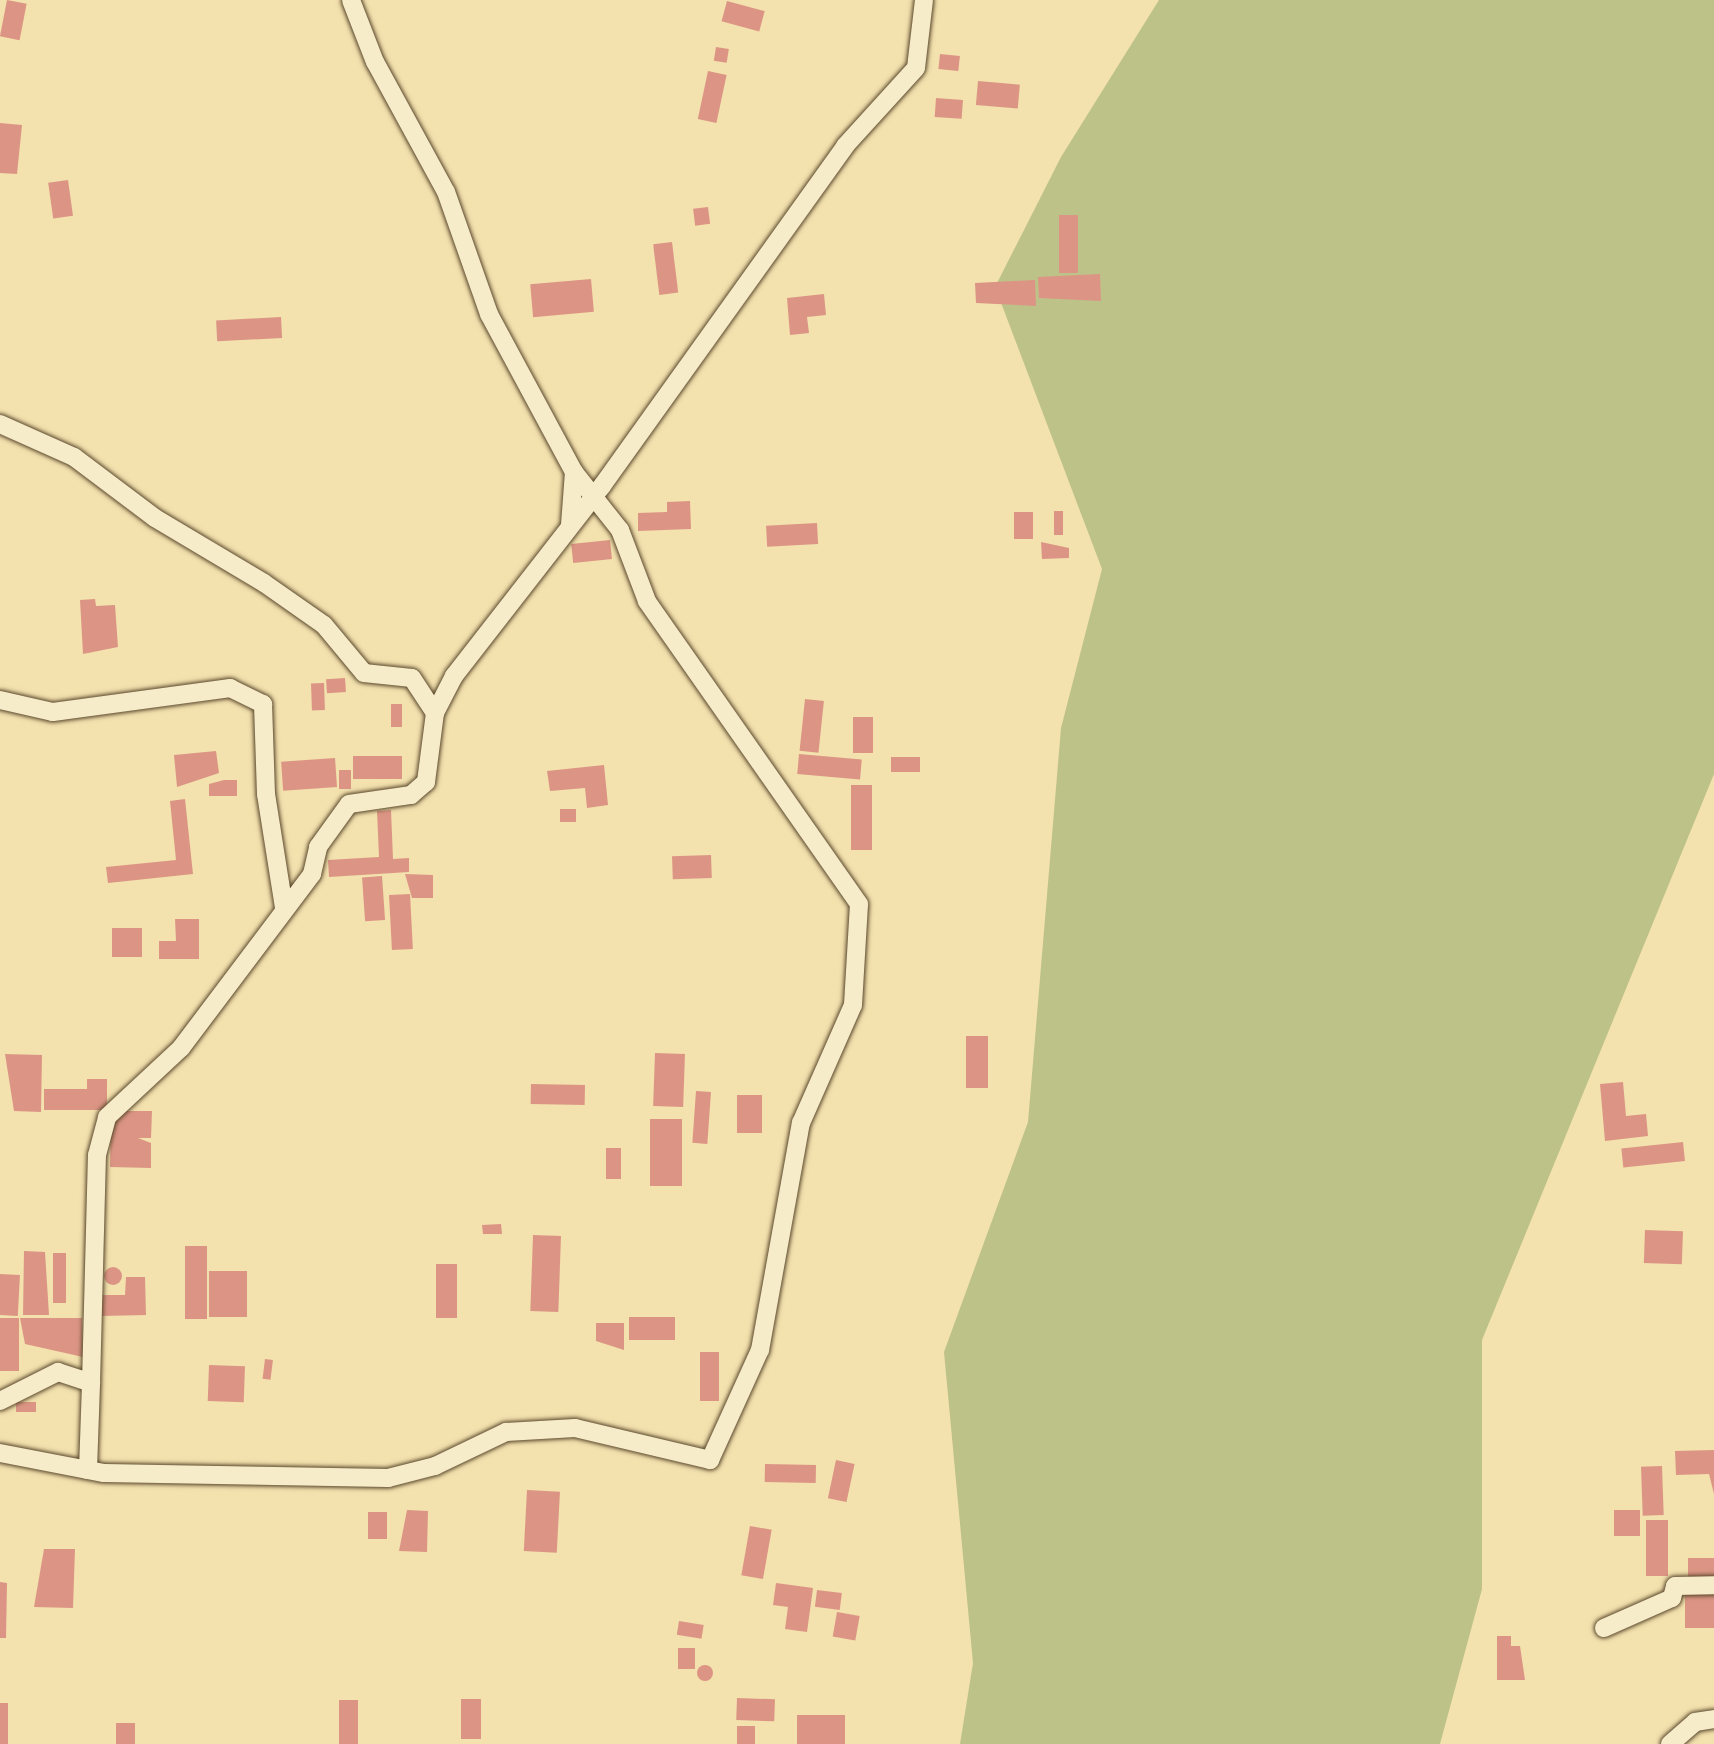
<!DOCTYPE html>
<html>
<head>
<meta charset="utf-8">
<style>
	body { margin:0 }
	#map { position:relative; width:1714px; height:1744px; overflow:hidden; background:#f3e1ae; font-family:"IM FELL English",serif }
	div>[style] { position:absolute }
	.green>* { inset:0; background:#bdc289 }
	.building>* { inset:0; background:#dc9584; transform-origin:0 0 }
	.round { border-radius:50% }
	.roads { filter:drop-shadow(0 0 2px #5a482c) drop-shadow(0 0 2px #5a482c) }
	.minor>* { height:18px; margin:-9px; padding:0 9px; transform-origin:9px; border-radius:9px; background:#f7ecca }
	span { translate:-50% -50%; white-space:nowrap; text-align:center; line-height:1.15; -webkit-text-stroke:7px #f7ecca; paint-order:stroke }
</style>
</head>
<body>
<div id="map">
	<div class="green">
		<div style="clip-path:polygon(1159px 0,1714px 0,1714px 774px,1482px 1340px,1482px 1589px,1440px 1744px,960px 1744px,973px 1663px,944px 1352px,1028px 1122px,1061px 728px,1102px 569px,995px 287px,1061px 157px)"></div>
	</div>
	<div class="building">
		<div style="left:7px;top:0;width:20px;height:37px;rotate:11deg"></div>
		<div style="left:727px;top:1px;width:39px;height:21px;rotate:15deg"></div>
		<div style="left:716px;top:47px;width:13px;height:14px;rotate:9deg"></div>
		<div style="left:940px;top:54px;width:20px;height:15px;rotate:6deg"></div>
		<div style="left:708px;top:71px;width:19px;height:49px;rotate:12deg"></div>
		<div style="left:978px;top:81px;width:42px;height:24px;rotate:5deg"></div>
		<div style="left:936px;top:98px;width:27px;height:19px;rotate:4deg"></div>
		<div style="clip-path:polygon(0 123px,22px 125px,17px 174px,0 173px)"></div>
		<div style="left:68px;top:180px;width:36px;height:20px;rotate:82deg"></div>
		<div style="left:708px;top:207px;width:17px;height:15px;rotate:83deg"></div>
		<div style="left:1059px;top:215px;width:19px;height:58px"></div>
		<div style="left:672px;top:242px;width:51px;height:19px;rotate:83deg"></div>
		<div style="clip-path:polygon(1100px 274px,1101px 301px,1039px 298px,1038px 277px)"></div>
		<div style="left:591px;top:279px;width:33px;height:61px;rotate:85deg"></div>
		<div style="clip-path:polygon(1035px 280px,1036px 306px,976px 303px,975px 283px)"></div>
		<div style="clip-path:polygon(824px 294px,826px 315px,807px 317px,809px 333px,790px 335px,787px 298px)"></div>
		<div style="left:281px;top:317px;width:21px;height:65px;rotate:87deg"></div>
		<div style="clip-path:polygon(690px 501px,691px 529px,638px 531px,638px 513px,667px 512px,667px 502px)"></div>
		<div style="left:1054px;top:511px;width:9px;height:24px"></div>
		<div style="left:1014px;top:512px;width:19px;height:27px"></div>
		<div style="left:817px;top:523px;width:21px;height:51px;rotate:87deg"></div>
		<div style="left:610px;top:540px;width:19px;height:39px;rotate:84deg"></div>
		<div style="clip-path:polygon(1041px 542px,1069px 548px,1069px 558px,1042px 559px)"></div>
		<div style="clip-path:polygon(95px 599px,96px 606px,115px 605px,118px 647px,83px 654px,80px 600px)"></div>
		<div style="left:345px;top:678px;width:14px;height:19px;rotate:86deg"></div>
		<div style="left:324px;top:683px;width:27px;height:13px;rotate:88deg"></div>
		<div style="left:805px;top:699px;width:19px;height:52px;rotate:6deg"></div>
		<div style="left:391px;top:704px;width:11px;height:23px"></div>
		<div style="left:853px;top:717px;width:20px;height:36px"></div>
		<div style="clip-path:polygon(216px 751px,219px 773px,177px 787px,174px 755px)"></div>
		<div style="left:799px;top:754px;width:63px;height:20px;rotate:5deg"></div>
		<div style="left:402px;top:756px;width:23px;height:49px;rotate:90deg"></div>
		<div style="left:891px;top:757px;width:29px;height:15px"></div>
		<div style="left:335px;top:758px;width:29px;height:54px;rotate:86deg"></div>
		<div style="clip-path:polygon(604px 765px,608px 805px,587px 808px,585px 788px,550px 791px,547px 771px)"></div>
		<div style="left:339px;top:770px;width:12px;height:19px"></div>
		<div style="clip-path:polygon(224px 780px,237px 780px,237px 796px,209px 796px,209px 784px)"></div>
		<div style="left:851px;top:785px;width:21px;height:65px"></div>
		<div style="clip-path:polygon(185px 799px,193px 874px,108px 883px,106px 867px,176px 860px,170px 801px)"></div>
		<div style="left:576px;top:809px;width:13px;height:16px;rotate:90deg"></div>
		<div style="clip-path:polygon(391px 810px,393px 859px,409px 858px,409px 872px,329px 877px,328px 860px,379px 857px,377px 811px)"></div>
		<div style="left:711px;top:855px;width:23px;height:39px;rotate:88deg"></div>
		<div style="clip-path:polygon(405px 874px,433px 875px,433px 898px,412px 898px)"></div>
		<div style="left:382px;top:876px;width:44px;height:20px;rotate:86deg"></div>
		<div style="left:410px;top:894px;width:55px;height:21px;rotate:87deg"></div>
		<div style="clip-path:polygon(175px 919px,199px 919px,199px 959px,159px 959px,159px 941px,176px 941px)"></div>
		<div style="left:112px;top:928px;width:30px;height:29px"></div>
		<div style="left:966px;top:1036px;width:22px;height:52px"></div>
		<div style="left:655px;top:1053px;width:30px;height:53px;rotate:2deg"></div>
		<div style="clip-path:polygon(5px 1054px,42px 1055px,41px 1112px,14px 1111px)"></div>
		<div style="clip-path:polygon(87px 1079px,107px 1079px,107px 1110px,44px 1110px,44px 1089px,87px 1089px)"></div>
		<div style="clip-path:polygon(1623px 1082px,1626px 1116px,1646px 1114px,1648px 1136px,1605px 1141px,1600px 1084px)"></div>
		<div style="left:531px;top:1084px;width:54px;height:20px;rotate:1deg"></div>
		<div style="left:696px;top:1091px;width:15px;height:52px;rotate:4deg"></div>
		<div style="left:737px;top:1095px;width:25px;height:38px"></div>
		<div style="clip-path:polygon(118px 1111px,152px 1111px,151px 1138px,138px 1138px,151px 1143px,151px 1168px,110px 1167px,111px 1119px)"></div>
		<div style="left:650px;top:1119px;width:32px;height:67px"></div>
		<div style="left:1683px;top:1142px;width:19px;height:62px;rotate:84deg"></div>
		<div style="left:606px;top:1148px;width:15px;height:31px"></div>
		<div style="clip-path:polygon(501px 1224px,502px 1234px,483px 1234px,482px 1225px)"></div>
		<div style="left:1645px;top:1230px;width:38px;height:33px;rotate:2deg"></div>
		<div style="left:533px;top:1235px;width:28px;height:76px;rotate:2deg"></div>
		<div style="left:185px;top:1246px;width:22px;height:73px"></div>
		<div style="clip-path:polygon(24px 1251px,45px 1252px,49px 1315px,23px 1315px)"></div>
		<div style="left:53px;top:1253px;width:13px;height:50px"></div>
		<div style="left:436px;top:1264px;width:21px;height:54px"></div>
		<div class="round" style="left:104px;top:1267px;width:18px;height:18px"></div>
		<div style="left:209px;top:1271px;width:38px;height:46px"></div>
		<div style="left:0;top:1274px;width:20px;height:41px;rotate:3deg"></div>
		<div style="clip-path:polygon(126px 1277px,145px 1277px,146px 1315px,101px 1316px,102px 1295px,125px 1295px)"></div>
		<div style="left:629px;top:1317px;width:46px;height:23px"></div>
		<div style="left:0;top:1318px;width:19px;height:53px"></div>
		<div style="clip-path:polygon(20px 1318px,82px 1318px,83px 1357px,25px 1344px)"></div>
		<div style="clip-path:polygon(596px 1323px,624px 1323px,624px 1350px,596px 1341px)"></div>
		<div style="left:700px;top:1352px;width:19px;height:49px"></div>
		<div style="left:265px;top:1359px;width:8px;height:20px;rotate:7deg"></div>
		<div style="left:209px;top:1365px;width:36px;height:36px;rotate:2deg"></div>
		<div style="left:16px;top:1402px;width:20px;height:10px"></div>
		<div style="clip-path:polygon(1714px 1450px,1714px 1494px,1709px 1474px,1676px 1475px,1675px 1451px)"></div>
		<div style="left:836px;top:1460px;width:19px;height:39px;rotate:12deg"></div>
		<div style="left:765px;top:1464px;width:51px;height:18px;rotate:1deg"></div>
		<div style="left:1662px;top:1466px;width:49px;height:21px;rotate:88deg"></div>
		<div style="left:527px;top:1490px;width:33px;height:61px;rotate:3deg"></div>
		<div style="clip-path:polygon(407px 1510px,428px 1511px,427px 1552px,399px 1551px)"></div>
		<div style="left:1614px;top:1510px;width:26px;height:26px"></div>
		<div style="left:368px;top:1512px;width:19px;height:27px"></div>
		<div style="left:1646px;top:1520px;width:22px;height:56px"></div>
		<div style="left:750px;top:1526px;width:22px;height:50px;rotate:10deg"></div>
		<div style="clip-path:polygon(44px 1549px,75px 1549px,73px 1608px,34px 1607px)"></div>
		<div style="left:1714px;top:1558px;width:23px;height:26px;rotate:90deg"></div>
		<div style="clip-path:polygon(0 1582px,7px 1583px,6px 1638px,0 1638px)"></div>
		<div style="clip-path:polygon(776px 1583px,813px 1588px,807px 1632px,785px 1629px,788px 1607px,773px 1605px)"></div>
		<div style="left:817px;top:1590px;width:25px;height:17px;rotate:7deg"></div>
		<div style="left:1714px;top:1591px;width:37px;height:29px;rotate:90deg"></div>
		<div style="left:837px;top:1612px;width:23px;height:25px;rotate:10deg"></div>
		<div style="left:679px;top:1621px;width:25px;height:14px;rotate:9deg"></div>
		<div style="clip-path:polygon(1497px 1636px,1511px 1636px,1511px 1646px,1520px 1646px,1525px 1680px,1497px 1680px)"></div>
		<div style="left:678px;top:1648px;width:17px;height:21px"></div>
		<div class="round" style="left:697px;top:1665px;width:16px;height:16px"></div>
		<div style="left:737px;top:1698px;width:38px;height:22px;rotate:2deg"></div>
		<div style="left:461px;top:1699px;width:20px;height:40px"></div>
		<div style="left:339px;top:1700px;width:19px;height:44px"></div>
		<div style="left:0;top:1703px;width:8px;height:41px"></div>
		<div style="left:797px;top:1715px;width:48px;height:29px"></div>
		<div style="left:116px;top:1723px;width:19px;height:21px"></div>
		<div style="left:737px;top:1726px;width:18px;height:18px"></div>
	</div>
	<div class="roads">
		<div class="minor">
			<div style="left:0;top:424px;width:81px;rotate:24deg"></div>
			<div style="left:74px;top:457px;width:101px;rotate:37deg"></div>
			<div style="left:155px;top:518px;width:127px;rotate:30.8deg"></div>
			<div style="left:264px;top:583px;width:73px;rotate:35deg"></div>
			<div style="left:324px;top:625px;width:62px;rotate:50.2deg"></div>
			<div style="left:364px;top:673px;width:48px;rotate:5.9deg"></div>
			<div style="left:412px;top:678px;width:42px;rotate:56.7deg"></div>
			<div style="left:570px;top:525px;width:53px;rotate:-85.7deg"></div>
			<div style="left:0;top:700px;width:54px;rotate:12.8deg"></div>
			<div style="left:53px;top:712px;width:179px;rotate:-7.7deg"></div>
			<div style="left:230px;top:688px;width:37px;rotate:26deg"></div>
			<div style="left:263px;top:704px;width:90px;rotate:88.1deg"></div>
			<div style="left:266px;top:794px;width:115px;rotate:81deg"></div>
			<div style="left:0;top:1401px;width:65px;rotate:-26.6deg"></div>
			<div style="left:58px;top:1372px;width:35px;rotate:18deg"></div>
			<div style="left:91px;top:1383px;width:228px;rotate:-88.5deg"></div>
			<div style="left:97px;top:1155px;width:39px;rotate:-75deg"></div>
			<div style="left:107px;top:1117px;width:101px;rotate:-43deg"></div>
			<div style="left:181px;top:1048px;width:218px;rotate:-53deg"></div>
			<div style="left:312px;top:874px;width:28px;rotate:-77deg"></div>
			<div style="left:318px;top:847px;width:53px;rotate:-54.2deg"></div>
			<div style="left:349px;top:804px;width:63px;rotate:-8.3deg"></div>
			<div style="left:411px;top:795px;width:20px;rotate:-41deg"></div>
			<div style="left:426px;top:782px;width:70px;rotate:-82.6deg"></div>
			<div style="left:435px;top:713px;width:42px;rotate:-62.8deg"></div>
			<div style="left:454px;top:676px;width:241px;rotate:-52.1deg"></div>
			<div style="left:602px;top:486px;width:418px;rotate:-54.4deg"></div>
			<div style="left:845px;top:146px;width:105px;rotate:-47.7deg"></div>
			<div style="left:916px;top:68px;width:68px;rotate:-83.3deg"></div>
			<div style="left:0;top:1453px;width:106px;rotate:10.9deg"></div>
			<div style="left:104px;top:1473px;width:284px;rotate:1deg"></div>
			<div style="left:388px;top:1478px;width:49px;rotate:-14.3deg"></div>
			<div style="left:435px;top:1466px;width:79px;rotate:-25.6deg"></div>
			<div style="left:506px;top:1432px;width:69px;rotate:-3.3deg"></div>
			<div style="left:575px;top:1428px;width:139px;rotate:13.3deg"></div>
			<div style="left:710px;top:1460px;width:121px;rotate:-65.6deg"></div>
			<div style="left:760px;top:1350px;width:231px;rotate:-79.8deg"></div>
			<div style="left:801px;top:1123px;width:129px;rotate:-66.2deg"></div>
			<div style="left:853px;top:1005px;width:101px;rotate:-86.6deg"></div>
			<div style="left:859px;top:904px;width:370px;rotate:-125deg"></div>
			<div style="left:647px;top:601px;width:76px;rotate:-110.8deg"></div>
			<div style="left:620px;top:530px;width:74px;rotate:-128.4deg"></div>
			<div style="left:574px;top:472px;width:179px;rotate:-118.3deg"></div>
			<div style="left:489px;top:314px;width:129px;rotate:-109.4deg"></div>
			<div style="left:446px;top:192px;width:148px;rotate:-118.6deg"></div>
			<div style="left:375px;top:62px;width:66px;rotate:-111.2deg"></div>
			<div style="left:88px;top:1470px;width:87px;rotate:-88deg"></div>
			<div style="left:1604px;top:1628px;width:74px;rotate:-23.8deg"></div>
			<div style="left:1672px;top:1598px;width:12px;rotate:-76deg"></div>
			<div style="left:1675px;top:1586px;width:39px;rotate:-1deg"></div>
			<div style="left:1670px;top:1744px;width:33px;rotate:-41deg"></div>
			<div style="left:1695px;top:1722px;width:19px;rotate:-9deg"></div>
		</div>
	</div>
</div>
</body>
</html>
